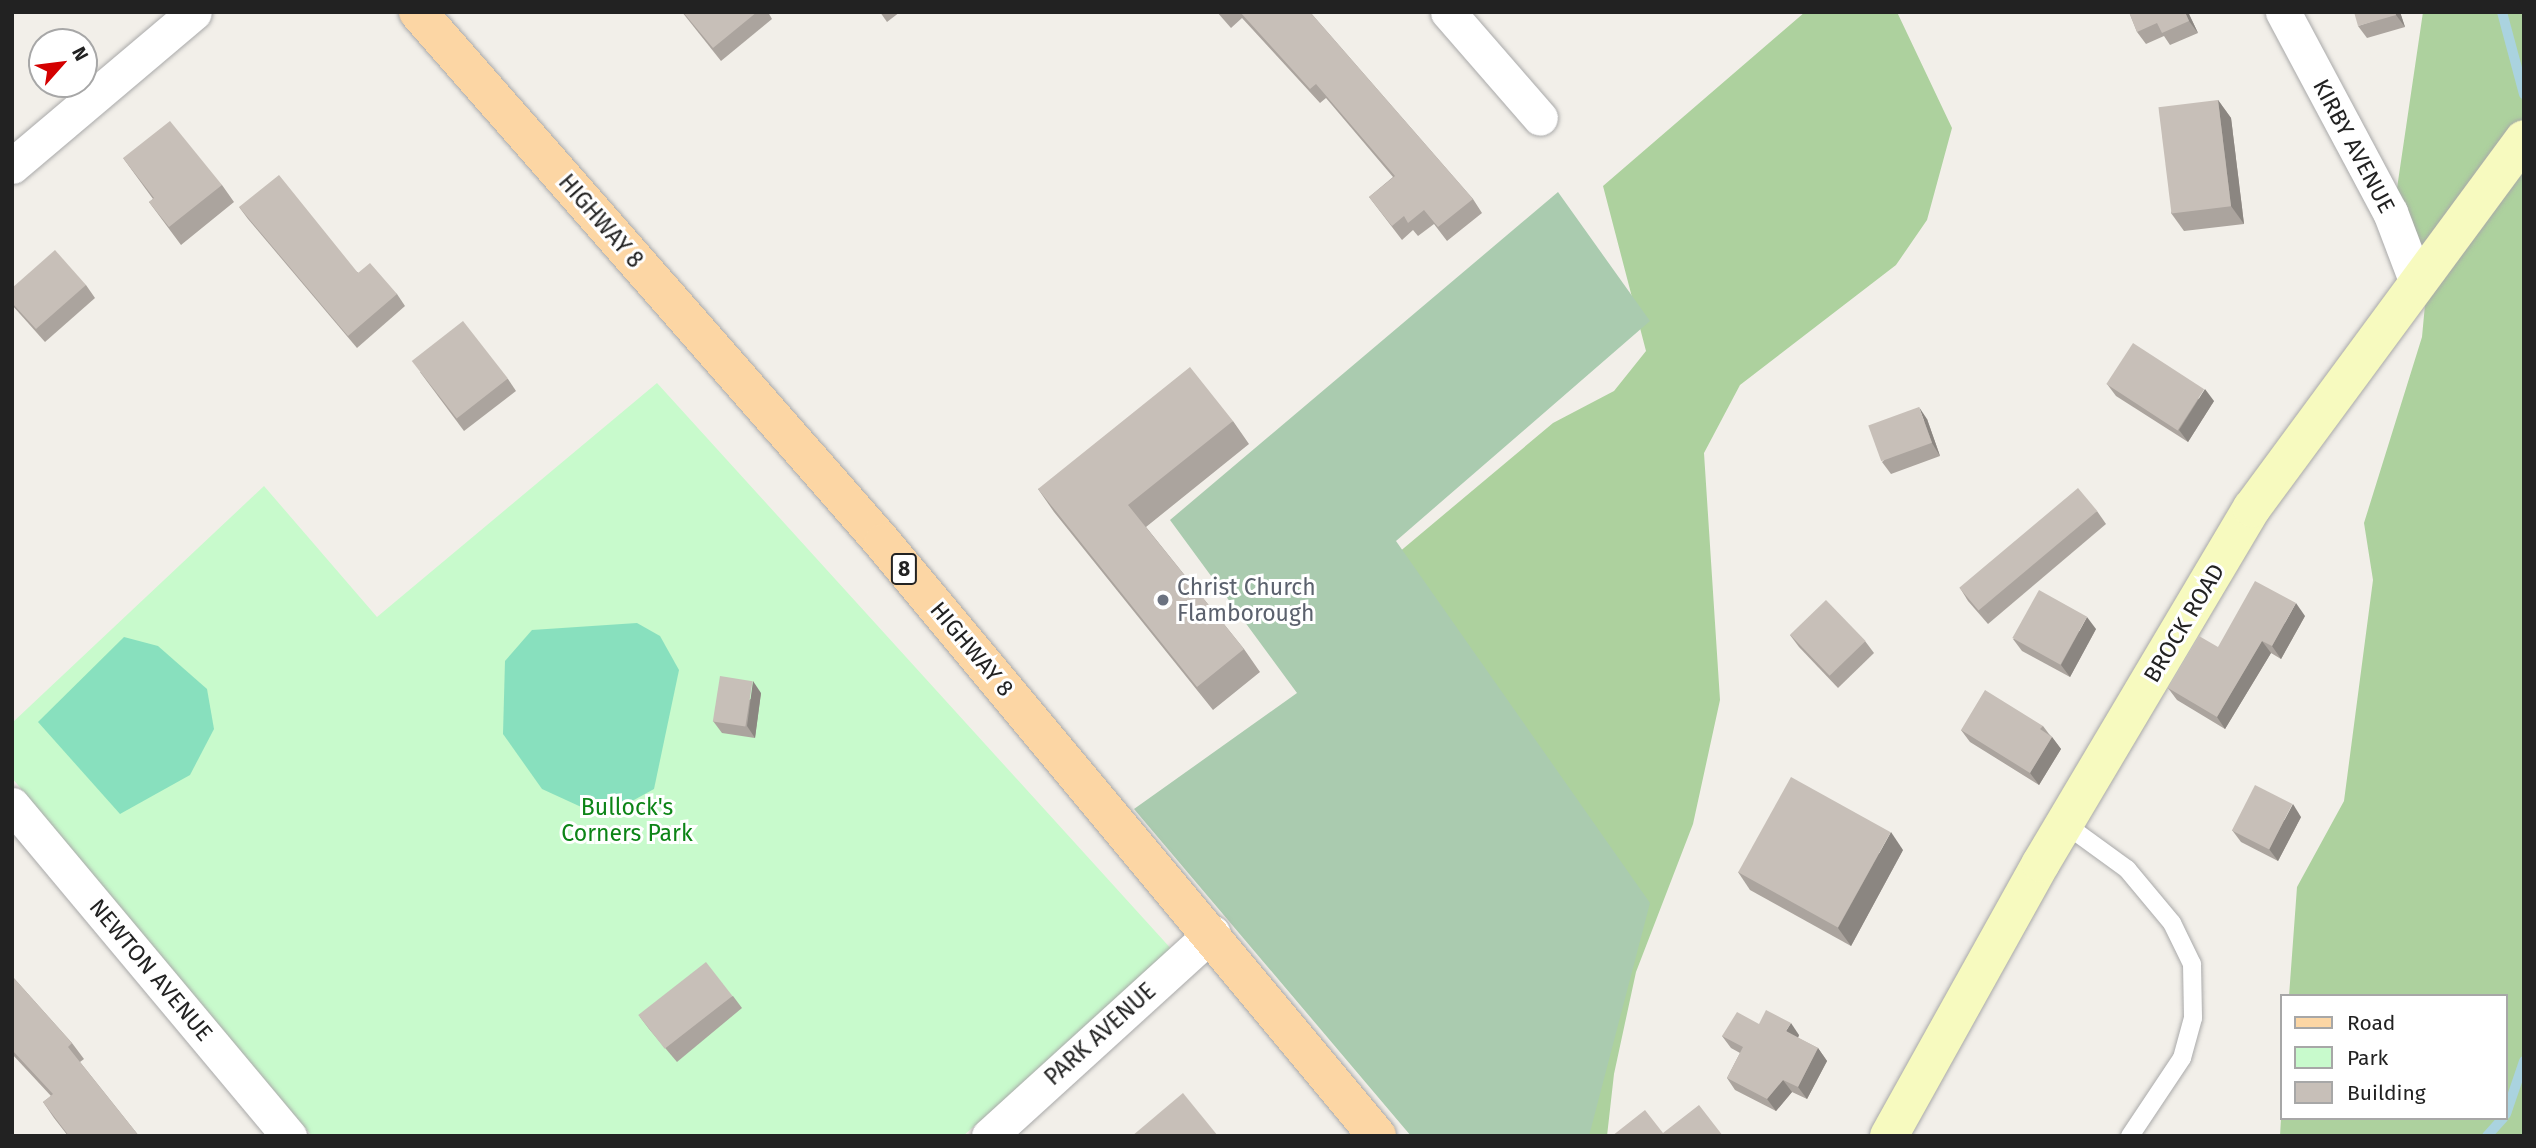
<!DOCTYPE html>
<html>
<head>
<meta charset="utf-8">
<style>
	body { margin:0 }
	#map { position:relative; width:2536px; height:1148px; overflow:hidden; background:#f2efe9; font-family:"Fira Sans",sans-serif }
	div>[style] { position:absolute }
	.forest>* { inset:0; background:#add19e }
	.cemetery>* { inset:0; background:#aacbaf }
	.park>* { inset:0; background:#c8facc }
	.pitch>* { inset:0; background:#88e0be }
	.stream>* { height:10px; margin:-5px; padding:0 5px; transform-origin:5px; border-radius:5px; background:#aad3df }
	.roads { filter:drop-shadow(0 0 2px #a9a9a9) drop-shadow(0 0 2px #a9a9a9) }
	.service>* { height:18px; margin:-9px; padding:0 9px; transform-origin:9px; border-radius:9px; background:#fff }
	.minor>* { height:35px; margin:-17.5px; padding:0 17.5px; transform-origin:17.5px; border-radius:17.5px; background:#fff }
	.secondary>* { height:38px; margin:-19px; padding:0 19px; transform-origin:19px; border-radius:19px; background:#f7fabf }
	.primary>* { height:38px; margin:-19px; padding:0 19px; transform-origin:19px; border-radius:19px; background:#fcd6a4 }
	.wall>* { inset:0; background:#aba49e }
	.shaded-wall>* { inset:0; background:#8b8681 }
	.building>* { inset:0; background:#c7bfb8; transform-origin:0 0 }
	.dots>* { width:19px; height:19px; translate:-50% -50%; box-sizing:border-box; border:4px solid #fff; border-radius:50% }
	span { translate:-50% -50%; white-space:nowrap; text-align:center; line-height:1.15; -webkit-text-stroke:6px #fff; paint-order:stroke }
	.shield-label span { padding:2px 5px; background:#fff; border:2px solid; border-radius:5px; -webkit-text-stroke-width:0 }
	.shield-label { font-size:21px; color:#222; font-weight:700 }
	.street-label { font-size:23px; color:#222 }
	.worship-label { font-size:23px; color:#5b616d }
	.left { translate:0 -50%; text-align:left }
	.park-label { font-size:23px; color:#0c8416 }
	.frame { position:absolute; inset:0; border:14px solid #222; pointer-events:none }
	.legend { position:absolute; left:2280px; top:994px; width:228px; height:126px; box-sizing:border-box; background:#fff; border:2px solid #a7a7a7; margin:0; padding:9px 12px; list-style:none; font-size:21px; color:#222 }
	.legend li { display:flex; align-items:center; gap:14px; height:35px }
	.legend b { width:35px; border:2px solid #a7a7a7 }
	.north { position:absolute; left:28px; top:28px; width:70px; height:70px; box-sizing:border-box; background:#fff; border:2px solid #a7a7a7; border-radius:50%; rotate:62deg; font-size:19px; font-weight:700; line-height:28px; text-align:center; color:#222 }
	.north::after { content:''; display:block; margin:auto; width:24px; height:32px; background:#d40000; clip-path:polygon(50% 0,100% 100%,50% 72%,0 100%) }
</style>
</head>
<body>
<div id="map">
	<div class="forest">
		<div style="clip-path:polygon(1805px 12px,1897px 12px,1952px 128px,1927px 220px,1896px 265px,1740px 385px,1704px 453px,1720px 700px,1693px 824px,1636px 972px,1614px 1074px,1607px 1136px,1467px 1136px,1342px 600px,1553px 423px,1614px 391px,1646px 351px,1603px 186px)"></div>
		<div style="clip-path:polygon(2423px 12px,2524px 12px,2524px 1136px,2280px 1136px,2282px 1101px,2282px 1118px,2506px 1118px,2506px 996px,2289px 996px,2297px 887px,2344px 801px,2373px 580px,2364px 523px,2422px 337px,2429px 261px,2396px 195px)"></div>
	</div>
	<div class="cemetery">
		<div style="clip-path:polygon(1558px 192px,1650px 321px,1396px 541px,1650px 903px,1589px 1136px,1411px 1136px,1134px 809px,1297px 693px,1170px 520px)"></div>
	</div>
	<div class="park">
		<div style="clip-path:polygon(657px 383px,1174px 952px,963px 1136px,312px 1136px,12px 778px,12px 723px,264px 486px,377px 617px)"></div>
	</div>
	<div class="pitch">
		<div style="clip-path:polygon(637px 623px,660px 636px,679px 670px,654px 789px,603px 817px,542px 789px,503px 734px,505px 661px,532px 630px)"></div>
		<div style="clip-path:polygon(124px 637px,158px 646px,207px 689px,214px 729px,190px 775px,120px 814px,38px 722px)"></div>
	</div>
	<div class="stream">
		<div style="left:2502px;top:12px;width:85px;rotate:75deg"></div>
		<div style="left:2506px;top:1114px;width:56px;rotate:-71.2deg"></div>
		<div style="left:2487px;top:1136px;width:24px;rotate:-48deg"></div>
	</div>
	<div class="roads">
		<div class="service">
			<div style="left:2065px;top:824px;width:77px;rotate:36deg"></div>
			<div style="left:2127px;top:869px;width:70px;rotate:50.2deg"></div>
			<div style="left:2172px;top:923px;width:46px;rotate:64deg"></div>
			<div style="left:2192px;top:964px;width:54px;rotate:88.9deg"></div>
			<div style="left:2193px;top:1018px;width:41px;rotate:105.4deg"></div>
			<div style="left:2182px;top:1058px;width:94px;rotate:123.7deg"></div>
		</div>
		<div class="minor">
			<div style="left:1448px;top:12px;width:140px;rotate:49deg"></div>
			<div style="left:2283px;top:12px;width:227px;rotate:61.9deg"></div>
			<div style="left:2390px;top:212px;width:76px;rotate:69.2deg"></div>
			<div style="left:12px;top:166px;width:238px;rotate:-40.2deg"></div>
			<div style="left:12px;top:805px;width:432px;rotate:50.1deg"></div>
			<div style="left:989px;top:1136px;width:302px;rotate:-42.3deg"></div>
		</div>
		<div class="secondary">
			<div style="left:1889px;top:1136px;width:312px;rotate:-60.9deg"></div>
			<div style="left:2041px;top:863px;width:413px;rotate:-59.3deg"></div>
			<div style="left:2252px;top:508px;width:458px;rotate:-53.6deg"></div>
		</div>
		<div class="primary">
			<div style="left:418px;top:12px;width:706px;rotate:48.79deg"></div>
			<div style="left:883px;top:543px;width:772px;rotate:50.2deg"></div>
		</div>
	</div>
	<div class="wall">
		<div style="clip-path:polygon(682px 12px,768px 12px,772px 19px,721px 61px)"></div>
		<div style="clip-path:polygon(880px 12px,900px 12px,887px 22px)"></div>
		<div style="clip-path:polygon(1217px 12px,1310px 12px,1473px 199px,1482px 213px,1447px 241px,1434px 224px,1418px 236px,1413px 230px,1402px 240px,1369px 197px,1393px 177px,1326px 98px,1320px 103px,1242px 18px,1231px 28px)"></div>
		<div style="clip-path:polygon(2129px 12px,2188px 12px,2198px 33px,2170px 45px,2164px 36px,2146px 44px,2137px 32px)"></div>
		<div style="clip-path:polygon(2400px 12px,2405px 27px,2367px 38px,2358px 26px)"></div>
		<div style="clip-path:polygon(2218px 100px,2231px 118px,2244px 224px,2184px 231px,2171px 213px)"></div>
		<div style="clip-path:polygon(123px 158px,222px 185px,234px 202px,181px 245px,149px 202px,153px 199px)"></div>
		<div style="clip-path:polygon(239px 207px,397px 294px,405px 306px,357px 348px,248px 219px)"></div>
		<div style="clip-path:polygon(86px 285px,95px 298px,45px 342px,12px 305px,12px 288px)"></div>
		<div style="clip-path:polygon(420px 372px,508px 379px,516px 391px,464px 431px)"></div>
		<div style="clip-path:polygon(2107px 384px,2214px 401px,2188px 442px,2116px 396px)"></div>
		<div style="clip-path:polygon(1927px 419px,1940px 456px,1891px 474px,1882px 462px)"></div>
		<div style="clip-path:polygon(1233px 421px,1249px 444px,1146px 527px,1244px 649px,1260px 672px,1213px 710px,1054px 512px,1038px 489px)"></div>
		<div style="clip-path:polygon(2097px 511px,2106px 524px,1988px 624px,1968px 601px,1960px 588px)"></div>
		<div style="clip-path:polygon(2305px 616px,2281px 659px,2271px 653px,2225px 729px,2177px 700px,2168px 688px,2218px 647px)"></div>
		<div style="clip-path:polygon(2096px 629px,2070px 677px,2022px 651px,2013px 639px)"></div>
		<div style="clip-path:polygon(1790px 635px,1865px 641px,1874px 653px,1838px 688px,1799px 647px)"></div>
		<div style="clip-path:polygon(761px 693px,755px 738px,722px 733px,713px 721px)"></div>
		<div style="clip-path:polygon(2043px 726px,2049px 734px,2052px 737px,2061px 749px,2039px 785px,1970px 742px,1961px 730px)"></div>
		<div style="clip-path:polygon(2301px 817px,2278px 861px,2241px 842px,2232px 830px)"></div>
		<div style="clip-path:polygon(1903px 850px,1851px 946px,1750px 890px,1738px 872px)"></div>
		<div style="clip-path:polygon(12px 976px,72px 1043px,84px 1059px,80px 1062px,139px 1136px,68px 1136px,54px 1118px,43px 1102px,51px 1096px,12px 1054px)"></div>
		<div style="clip-path:polygon(733px 996px,742px 1008px,677px 1062px,649px 1029px,640px 1017px)"></div>
		<div style="clip-path:polygon(1759px 1024px,1799px 1035px,1798px 1038px,1818px 1048px,1827px 1061px,1807px 1099px,1792px 1092px,1776px 1111px,1735px 1090px,1727px 1078px,1740px 1053px,1731px 1048px,1722px 1036px)"></div>
	</div>
	<div class="shaded-wall">
		<div style="clip-path:polygon(2185px 12px,2188px 12px,2198px 33px,2189px 21px)"></div>
		<div style="clip-path:polygon(2395px 12px,2400px 12px,2405px 27px,2396px 15px)"></div>
		<div style="clip-path:polygon(2218px 100px,2231px 118px,2244px 224px,2231px 206px)"></div>
		<div style="clip-path:polygon(2205px 389px,2214px 401px,2188px 442px,2179px 430px)"></div>
		<div style="clip-path:polygon(1919px 407px,1927px 419px,1940px 456px,1932px 443px)"></div>
		<div style="clip-path:polygon(2296px 603px,2305px 616px,2281px 659px,2272px 646px)"></div>
		<div style="clip-path:polygon(2087px 617px,2096px 629px,2070px 677px,2061px 665px)"></div>
		<div style="clip-path:polygon(2262px 641px,2271px 653px,2225px 729px,2217px 717px)"></div>
		<div style="clip-path:polygon(753px 681px,761px 693px,755px 738px,747px 726px)"></div>
		<div style="clip-path:polygon(2052px 737px,2061px 749px,2039px 785px,2030px 773px)"></div>
		<div style="clip-path:polygon(2293px 804px,2301px 817px,2278px 861px,2269px 849px)"></div>
		<div style="clip-path:polygon(1891px 832px,1903px 850px,1851px 946px,1838px 928px)"></div>
		<div style="clip-path:polygon(1791px 1023px,1799px 1035px,1795px 1044px,1786px 1031px)"></div>
		<div style="clip-path:polygon(1818px 1048px,1827px 1061px,1807px 1099px,1798px 1087px)"></div>
		<div style="clip-path:polygon(1783px 1080px,1792px 1092px,1776px 1111px,1767px 1099px)"></div>
	</div>
	<div class="building">
		<div style="clip-path:polygon(683px 12px,757px 12px,713px 48px)"></div>
		<div style="clip-path:polygon(1240px 12px,1310px 12px,1473px 199px,1438px 227px,1424px 210px,1408px 223px,1404px 216px,1392px 226px,1369px 197px,1395px 176px,1316px 84px,1310px 89px)"></div>
		<div style="clip-path:polygon(2129px 12px,2185px 12px,2189px 21px,2162px 33px,2157px 23px,2137px 32px)"></div>
		<div style="clip-path:polygon(2354px 12px,2395px 12px,2396px 15px,2358px 26px)"></div>
		<div style="left:2218px;top:100px;width:107px;height:60px;rotate:83deg"></div>
		<div style="clip-path:polygon(170px 121px,222px 185px,169px 227px,149px 202px,154px 198px,123px 158px)"></div>
		<div style="clip-path:polygon(279px 175px,358px 273px,370px 263px,397px 294px,348px 336px,239px 207px)"></div>
		<div style="clip-path:polygon(55px 250px,86px 285px,36px 329px,12px 303px,12px 288px)"></div>
		<div style="left:463px;top:321px;width:73px;height:65px;rotate:52deg"></div>
		<div style="left:2133px;top:343px;width:85px;height:49px;rotate:33deg"></div>
		<div style="clip-path:polygon(1190px 367px,1233px 421px,1128px 505px,1244px 649px,1197px 687px,1038px 489px)"></div>
		<div style="left:1919px;top:407px;width:38px;height:54px;rotate:70deg"></div>
		<div style="left:2078px;top:488px;width:30px;height:155px;rotate:50deg"></div>
		<div style="clip-path:polygon(2255px 581px,2296px 603px,2272px 646px,2262px 641px,2217px 717px,2168px 688px,2199px 636px,2218px 647px)"></div>
		<div style="left:2039px;top:590px;width:55px;height:55px;rotate:29deg"></div>
		<div style="left:1826px;top:600px;width:57px;height:50px;rotate:46deg"></div>
		<div style="left:720px;top:676px;width:33px;height:46px;rotate:9deg"></div>
		<div style="clip-path:polygon(1985px 690px,2043px 726px,2040px 729px,2052px 737px,2030px 773px,1961px 730px)"></div>
		<div style="left:1791px;top:777px;width:114px;height:109px;rotate:29deg"></div>
		<div style="left:2255px;top:785px;width:42px;height:51px;rotate:27deg"></div>
		<div style="left:706px;top:962px;width:43px;height:86px;rotate:52deg"></div>
		<div style="clip-path:polygon(12px 976px,72px 1043px,68px 1047px,139px 1136px,69px 1136px,43px 1102px,53px 1094px,12px 1050px)"></div>
		<div style="clip-path:polygon(1766px 1010px,1791px 1023px,1786px 1031px,1818px 1048px,1798px 1087px,1783px 1080px,1767px 1099px,1727px 1078px,1743px 1047px,1722px 1036px,1737px 1012px,1759px 1024px)"></div>
		<div style="clip-path:polygon(1183px 1093px,1218px 1136px,1132px 1136px)"></div>
		<div style="clip-path:polygon(1699px 1105px,1723px 1136px,1612px 1136px,1645px 1110px,1663px 1133px)"></div>
	</div>
	<div class="dots">
		<div style="left:1163px;top:600px;background:#6b7280"></div>
	</div>
	<div class="shield-label">
		<span style="left:904px;top:569px">8</span>
	</div>
	<div class="street-label">
		<span style="left:2354px;top:146px;rotate:62deg">KIRBY AVENUE</span>
		<span style="left:601px;top:221px;rotate:49deg">HIGHWAY 8</span>
		<span style="left:2184px;top:623px;rotate:-59deg">BROCK ROAD</span>
		<span style="left:972px;top:649px;rotate:50deg">HIGHWAY 8</span>
		<span style="left:151px;top:970px;rotate:50deg">NEWTON AVENUE</span>
		<span style="left:1100px;top:1034px;rotate:-42deg">PARK AVENUE</span>
	</div>
	<div class="worship-label">
		<span class="left" style="left:1177px;top:600px">Christ Church<br>Flamborough</span>
	</div>
	<div class="park-label">
		<span style="left:627px;top:820px">Bullock's<br>Corners Park</span>
	</div>
	<div class="frame"></div>
	<ul class="legend">
	<li><b style="height:9px;background:#fcd6a4"></b>Road</li>
	<li><b style="height:19px;background:#c8facc"></b>Park</li>
	<li><b style="height:19px;background:#c7bfb8"></b>Building</li>
	</ul>
	<div class="north">N</div>
</div>
</body>
</html>
